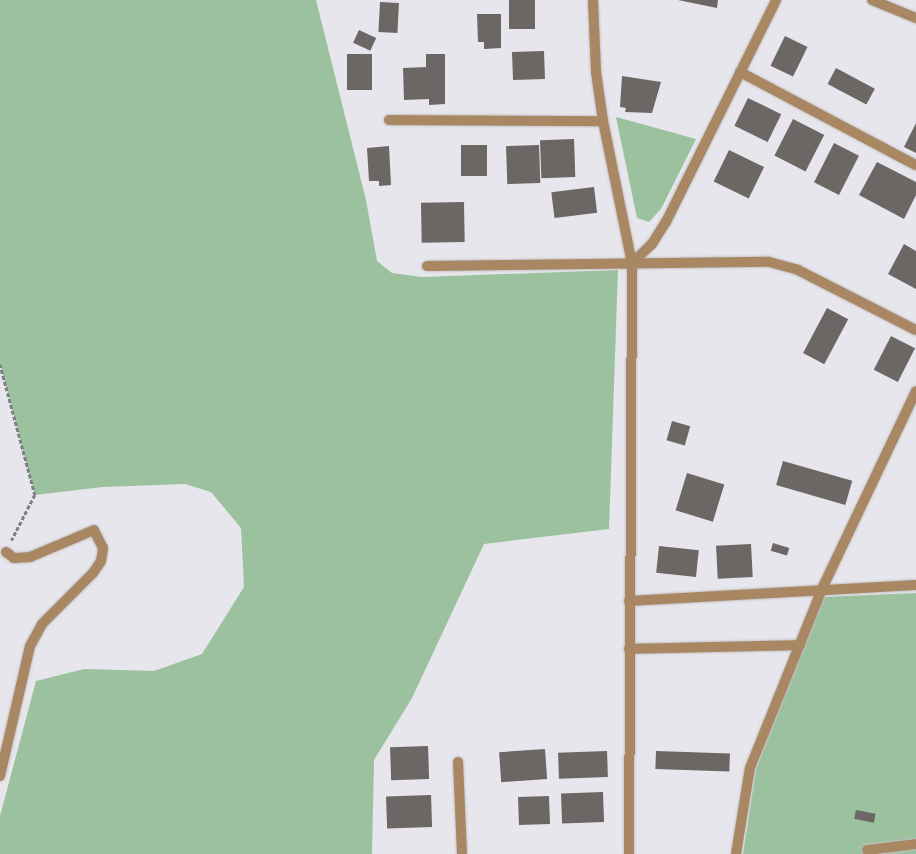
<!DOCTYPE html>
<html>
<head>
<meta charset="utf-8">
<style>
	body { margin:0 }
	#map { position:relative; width:916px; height:854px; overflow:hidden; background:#e6e6ec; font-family:Jost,sans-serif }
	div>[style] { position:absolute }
	.green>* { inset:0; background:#9cc19f }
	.building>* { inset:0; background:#6c6665; transform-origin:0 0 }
	.path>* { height:2.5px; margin-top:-1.25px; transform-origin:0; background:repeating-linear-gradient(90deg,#7f7f83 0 4px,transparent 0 6px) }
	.roads { filter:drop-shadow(0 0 1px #c1c1c6) drop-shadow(0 0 1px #c1c1c6) }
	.minor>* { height:10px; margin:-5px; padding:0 5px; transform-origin:5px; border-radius:5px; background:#a98763 }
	span { translate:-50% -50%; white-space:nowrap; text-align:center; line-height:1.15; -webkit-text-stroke:3px #f3f3f9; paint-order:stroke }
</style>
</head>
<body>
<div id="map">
	<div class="green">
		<div style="clip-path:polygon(0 0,316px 0,366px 200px,377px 261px,392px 273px,422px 277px,618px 270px,609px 529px,484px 544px,412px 698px,374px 760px,372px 854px,0 854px,0 816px,36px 681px,84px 669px,154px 671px,202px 654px,244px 587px,241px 528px,211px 492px,185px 484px,103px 487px,35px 495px,0 364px)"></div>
		<div style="clip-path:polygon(616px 117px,696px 139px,661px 209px,649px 222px,637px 218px)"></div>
		<div style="clip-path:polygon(916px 593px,916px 854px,743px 854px,756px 769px,823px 597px)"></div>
	</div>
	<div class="building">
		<div style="left:509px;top:0;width:26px;height:29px"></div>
		<div style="clip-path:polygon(678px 0,718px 0,717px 8px)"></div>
		<div style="left:380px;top:2px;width:19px;height:30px;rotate:3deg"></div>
		<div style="clip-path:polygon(477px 14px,501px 14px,501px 48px,484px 49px,484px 42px,478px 42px)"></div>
		<div style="left:359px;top:30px;width:19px;height:14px;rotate:25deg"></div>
		<div style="left:785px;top:36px;width:25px;height:33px;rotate:26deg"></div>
		<div style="left:544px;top:51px;width:28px;height:32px;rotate:88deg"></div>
		<div style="left:347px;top:54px;width:25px;height:36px"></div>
		<div style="clip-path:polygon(426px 54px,445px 54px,445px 104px,429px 105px,429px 99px,404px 100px,403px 68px,426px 67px)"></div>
		<div style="left:836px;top:68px;width:44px;height:18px;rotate:28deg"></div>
		<div style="clip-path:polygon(622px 76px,661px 82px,652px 113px,625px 112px,626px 108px,620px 107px)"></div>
		<div style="left:748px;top:98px;width:37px;height:31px;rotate:26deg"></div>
		<div style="left:793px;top:119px;width:35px;height:41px;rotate:27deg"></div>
		<div style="clip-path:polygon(916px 123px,916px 153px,904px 147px)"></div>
		<div style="left:574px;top:139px;width:38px;height:34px;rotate:88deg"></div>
		<div style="left:834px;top:143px;width:28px;height:44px;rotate:27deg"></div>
		<div style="left:461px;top:145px;width:26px;height:31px"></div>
		<div style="left:539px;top:145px;width:38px;height:33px;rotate:88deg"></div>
		<div style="clip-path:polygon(389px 146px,391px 185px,379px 186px,379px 181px,369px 181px,367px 148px)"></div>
		<div style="left:729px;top:150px;width:39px;height:35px;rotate:26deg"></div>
		<div style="clip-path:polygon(877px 162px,916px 182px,916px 195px,904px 219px,859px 195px)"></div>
		<div style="left:594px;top:187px;width:26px;height:43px;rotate:83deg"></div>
		<div style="left:464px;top:202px;width:40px;height:43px;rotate:89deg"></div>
		<div style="clip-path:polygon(904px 244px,916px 251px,916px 289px,888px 274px)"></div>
		<div style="left:827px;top:308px;width:24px;height:51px;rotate:28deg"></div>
		<div style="left:891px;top:336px;width:27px;height:38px;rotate:27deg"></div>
		<div style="left:672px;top:421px;width:19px;height:20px;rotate:16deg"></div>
		<div style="left:783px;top:461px;width:72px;height:25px;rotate:16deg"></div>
		<div style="left:687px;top:473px;width:39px;height:39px;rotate:17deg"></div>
		<div style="left:773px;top:543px;width:17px;height:8px;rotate:17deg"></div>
		<div style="left:751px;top:544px;width:33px;height:35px;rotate:87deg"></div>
		<div style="left:659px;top:546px;width:40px;height:27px;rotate:6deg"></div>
		<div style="left:428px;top:746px;width:33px;height:38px;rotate:88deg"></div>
		<div style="left:545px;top:749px;width:30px;height:46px;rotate:86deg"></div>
		<div style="left:607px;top:751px;width:26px;height:49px;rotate:88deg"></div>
		<div style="left:656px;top:751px;width:74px;height:18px;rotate:2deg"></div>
		<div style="left:603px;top:792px;width:30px;height:42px;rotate:88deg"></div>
		<div style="left:431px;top:795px;width:32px;height:45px;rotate:88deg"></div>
		<div style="left:549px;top:796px;width:28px;height:31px;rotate:88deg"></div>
		<div style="left:856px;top:810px;width:20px;height:9px;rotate:11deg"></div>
	</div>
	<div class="path">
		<div style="left:0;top:364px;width:136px;rotate:75deg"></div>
		<div style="left:35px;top:495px;width:51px;rotate:117.1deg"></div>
	</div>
	<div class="roads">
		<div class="minor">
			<div style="left:593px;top:0;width:72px;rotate:87.6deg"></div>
			<div style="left:596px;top:72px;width:49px;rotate:81.9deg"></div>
			<div style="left:603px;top:121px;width:145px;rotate:78.5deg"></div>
			<div style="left:632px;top:263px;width:591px;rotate:90.29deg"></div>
			<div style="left:872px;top:0;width:48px;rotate:22.2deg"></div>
			<div style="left:740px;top:72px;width:199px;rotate:27.9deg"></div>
			<div style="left:389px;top:120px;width:214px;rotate:0.3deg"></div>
			<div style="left:632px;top:263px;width:28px;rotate:-44deg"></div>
			<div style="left:652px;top:244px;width:26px;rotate:-58deg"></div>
			<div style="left:666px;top:222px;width:248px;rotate:-63.6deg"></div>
			<div style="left:427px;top:266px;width:342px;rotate:-0.7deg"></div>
			<div style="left:769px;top:262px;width:30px;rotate:15deg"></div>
			<div style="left:798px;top:270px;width:132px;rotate:27deg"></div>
			<div style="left:629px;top:601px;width:287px;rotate:-3.2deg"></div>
			<div style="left:629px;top:649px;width:171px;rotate:-1.3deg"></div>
			<div style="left:458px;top:762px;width:92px;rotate:87.5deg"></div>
			<div style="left:0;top:776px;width:133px;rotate:-77deg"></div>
			<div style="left:30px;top:646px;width:25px;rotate:-61deg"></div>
			<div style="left:42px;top:624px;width:72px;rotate:-45deg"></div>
			<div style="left:93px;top:573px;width:14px;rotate:-56deg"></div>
			<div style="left:101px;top:561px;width:13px;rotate:-81deg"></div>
			<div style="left:103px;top:548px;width:20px;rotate:-117deg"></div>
			<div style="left:94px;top:530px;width:69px;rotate:157.1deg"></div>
			<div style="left:30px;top:557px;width:16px;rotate:176deg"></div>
			<div style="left:14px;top:558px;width:10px;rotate:-143deg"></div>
			<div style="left:867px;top:850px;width:49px;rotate:-7deg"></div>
			<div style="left:736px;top:854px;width:87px;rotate:-80.8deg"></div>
			<div style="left:750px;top:768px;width:191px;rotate:-68.1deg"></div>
			<div style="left:821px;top:591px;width:221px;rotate:-64.6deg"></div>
		</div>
	</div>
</div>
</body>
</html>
